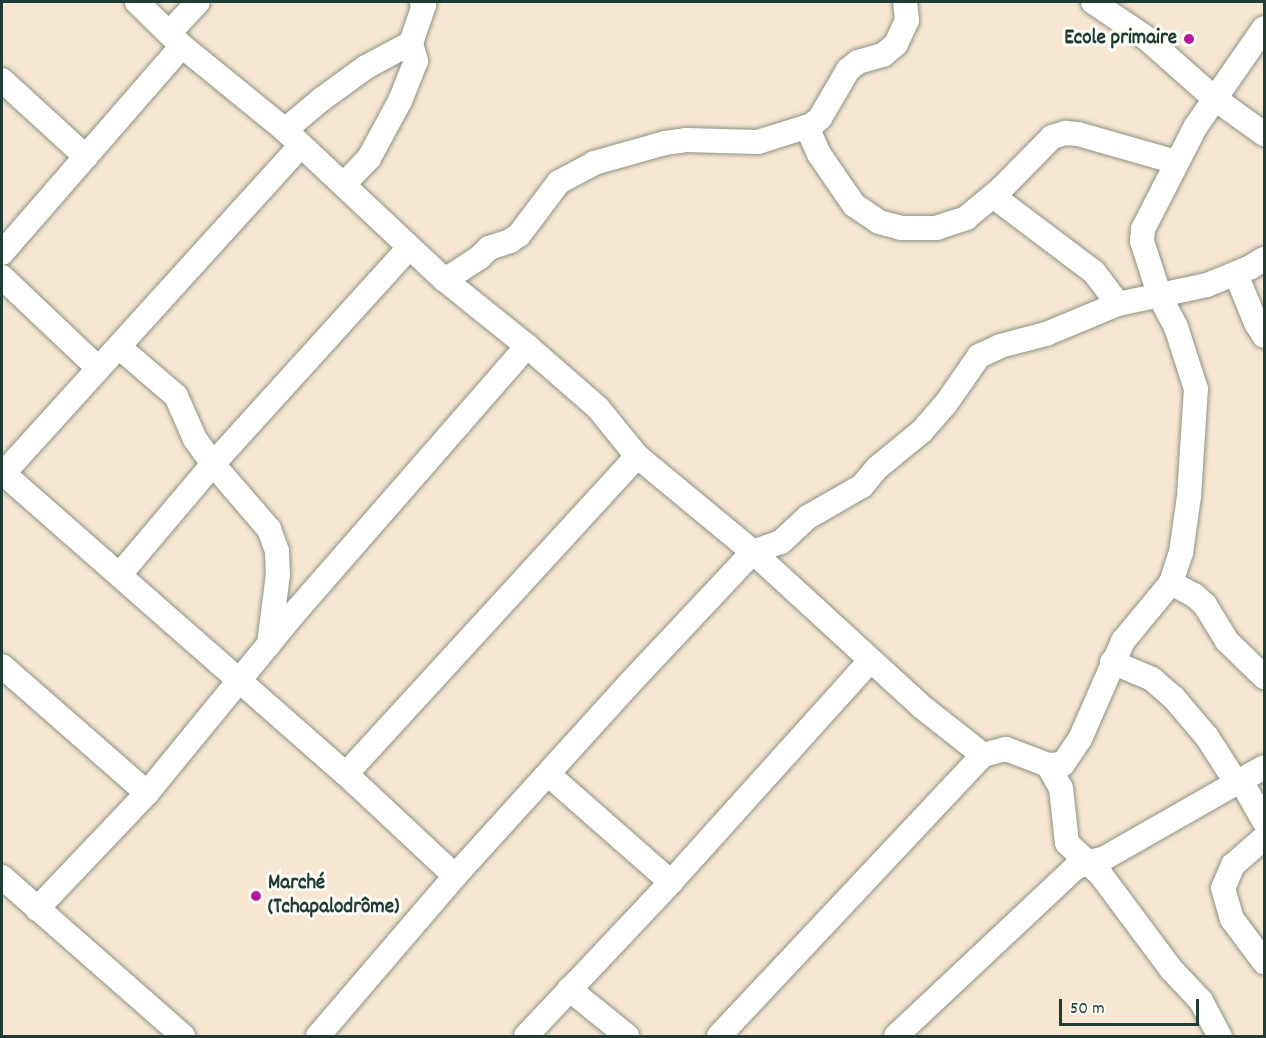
<!DOCTYPE html>
<html>
<head>
<meta charset="utf-8">
<style>
	body { margin:0 }
	#map { position:relative; width:1266px; height:1038px; overflow:hidden; background:#f7e6d1; font-family:Dekko,sans-serif }
	div>[style] { position:absolute }
	.roads { filter:drop-shadow(0 0 2px #8b9282) drop-shadow(0 0 2px #8b9282) }
	.minor>* { height:24px; margin:-12px; padding:0 12px; transform-origin:12px; border-radius:12px; background:#fff }
	.dots>* { width:16px; height:16px; translate:-50% -50%; box-sizing:border-box; border:3px solid #fdfcf7; border-radius:50% }
	span { translate:-50% -50%; white-space:nowrap; text-align:center; line-height:1.15; -webkit-text-stroke:6px #fdfcf7; paint-order:stroke }
	.poi-label { font-size:21px; color:#1f3d34; font-weight:700 }
	.right { translate:-100% -50%; text-align:right }
	.left { translate:0 -50%; text-align:left }
	.frame { position:absolute; inset:0; border:3px solid #1f3d34; pointer-events:none }
	.scale { position:absolute; left:1059px; top:999px; width:140px; height:27px; box-sizing:border-box; border:3px solid #1f3d34; border-top:0; padding-left:8px; font-size:18px; line-height:21px; white-space:nowrap; color:#1f3d34; -webkit-text-stroke:4px #fdfcf7; paint-order:stroke }
</style>
</head>
<body>
<div id="map">
	<div class="roads">
		<div class="minor">
			<div style="left:137px;top:2px;width:63px;rotate:44.4deg"></div>
			<div style="left:182px;top:46px;width:133px;rotate:39.2deg"></div>
			<div style="left:285px;top:130px;width:219px;rotate:43.2deg"></div>
			<div style="left:445px;top:280px;width:105px;rotate:38.8deg"></div>
			<div style="left:527px;top:346px;width:94px;rotate:41.1deg"></div>
			<div style="left:598px;top:408px;width:62px;rotate:50.9deg"></div>
			<div style="left:637px;top:456px;width:151px;rotate:39.6deg"></div>
			<div style="left:753px;top:552px;width:229px;rotate:42.5deg"></div>
			<div style="left:922px;top:707px;width:78px;rotate:38.2deg"></div>
			<div style="left:1093px;top:2px;width:63px;rotate:33.9deg"></div>
			<div style="left:1145px;top:37px;width:92px;rotate:41.5deg"></div>
			<div style="left:1214px;top:98px;width:62px;rotate:35.8deg"></div>
			<div style="left:169px;top:33px;width:42px;rotate:-46.9deg"></div>
			<div style="left:2px;top:80px;width:114px;rotate:42.5deg"></div>
			<div style="left:807px;top:127px;width:30px;rotate:66deg"></div>
			<div style="left:819px;top:154px;width:62px;rotate:55.5deg"></div>
			<div style="left:854px;top:205px;width:30px;rotate:34deg"></div>
			<div style="left:879px;top:222px;width:23px;rotate:15deg"></div>
			<div style="left:901px;top:228px;width:35px"></div>
			<div style="left:936px;top:228px;width:32px;rotate:-18deg"></div>
			<div style="left:966px;top:218px;width:47px;rotate:-39.8deg"></div>
			<div style="left:1002px;top:188px;width:71px;rotate:-45.6deg"></div>
			<div style="left:1052px;top:137px;width:14px;rotate:-17deg"></div>
			<div style="left:1065px;top:133px;width:13px;rotate:4deg"></div>
			<div style="left:1078px;top:134px;width:102px;rotate:15.9deg"></div>
			<div style="left:285px;top:130px;width:48px;rotate:-40deg"></div>
			<div style="left:322px;top:99px;width:54px;rotate:-36deg"></div>
			<div style="left:366px;top:67px;width:51px;rotate:-28.1deg"></div>
			<div style="left:344px;top:184px;width:36px;rotate:-46deg"></div>
			<div style="left:369px;top:158px;width:65px;rotate:-61.5deg"></div>
			<div style="left:400px;top:101px;width:43px;rotate:-68.2deg"></div>
			<div style="left:416px;top:61px;width:19px;rotate:-106deg"></div>
			<div style="left:411px;top:43px;width:40px;rotate:-71.1deg"></div>
			<div style="left:424px;top:5px;width:4px;rotate:-124deg"></div>
			<div style="left:993px;top:196px;width:126px;rotate:37deg"></div>
			<div style="left:1094px;top:272px;width:40px;rotate:53deg"></div>
			<div style="left:2px;top:253px;width:274px;rotate:-49deg"></div>
			<div style="left:1236px;top:274px;width:53px;rotate:67.8deg"></div>
			<div style="left:1256px;top:323px;width:15px;rotate:58deg"></div>
			<div style="left:2px;top:277px;width:132px;rotate:43.5deg"></div>
			<div style="left:445px;top:280px;width:42px;rotate:-33.3deg"></div>
			<div style="left:480px;top:257px;width:13px;rotate:-45deg"></div>
			<div style="left:489px;top:248px;width:22px;rotate:-18deg"></div>
			<div style="left:510px;top:241px;width:11px;rotate:-34deg"></div>
			<div style="left:519px;top:235px;width:66px;rotate:-53deg"></div>
			<div style="left:559px;top:182px;width:40px;rotate:-28deg"></div>
			<div style="left:594px;top:163px;width:74px;rotate:-15.7deg"></div>
			<div style="left:665px;top:143px;width:21px;rotate:-8deg"></div>
			<div style="left:686px;top:140px;width:72px;rotate:1.6deg"></div>
			<div style="left:758px;top:142px;width:57px;rotate:-17.5deg"></div>
			<div style="left:812px;top:125px;width:11px;rotate:-41deg"></div>
			<div style="left:820px;top:118px;width:56px;rotate:-59.7deg"></div>
			<div style="left:848px;top:70px;width:13px;rotate:-39deg"></div>
			<div style="left:858px;top:62px;width:26px;rotate:-16deg"></div>
			<div style="left:883px;top:55px;width:17px;rotate:-40deg"></div>
			<div style="left:896px;top:44px;width:26px;rotate:-65deg"></div>
			<div style="left:907px;top:20px;width:18px;rotate:-96deg"></div>
			<div style="left:119px;top:347px;width:75px;rotate:40.7deg"></div>
			<div style="left:176px;top:396px;width:47px;rotate:66.2deg"></div>
			<div style="left:195px;top:439px;width:31px;rotate:54deg"></div>
			<div style="left:213px;top:464px;width:86px;rotate:49.3deg"></div>
			<div style="left:269px;top:529px;width:23px;rotate:70deg"></div>
			<div style="left:277px;top:551px;width:23px;rotate:88deg"></div>
			<div style="left:278px;top:574px;width:71px;rotate:97.3deg"></div>
			<div style="left:3px;top:473px;width:456px;rotate:41.3deg"></div>
			<div style="left:346px;top:774px;width:149px;rotate:43.1deg"></div>
			<div style="left:2px;top:475px;width:445px;rotate:-47.8deg"></div>
			<div style="left:121px;top:573px;width:143px;rotate:-49.8deg"></div>
			<div style="left:213px;top:464px;width:292px;rotate:-47.8deg"></div>
			<div style="left:1171px;top:583px;width:26px;rotate:28deg"></div>
			<div style="left:1194px;top:595px;width:15px;rotate:42deg"></div>
			<div style="left:1205px;top:605px;width:42px;rotate:58.6deg"></div>
			<div style="left:1227px;top:641px;width:52px;rotate:44.2deg"></div>
			<div style="left:1112px;top:662px;width:43px;rotate:23deg"></div>
			<div style="left:1152px;top:679px;width:29px;rotate:41deg"></div>
			<div style="left:1174px;top:698px;width:51px;rotate:49.8deg"></div>
			<div style="left:1207px;top:737px;width:54px;rotate:57.2deg"></div>
			<div style="left:2px;top:666px;width:193px;rotate:41.2deg"></div>
			<div style="left:1048px;top:765px;width:26px;rotate:61deg"></div>
			<div style="left:1061px;top:788px;width:55px;rotate:83.8deg"></div>
			<div style="left:1067px;top:843px;width:47px;rotate:43.3deg"></div>
			<div style="left:1101px;top:875px;width:117px;rotate:53.3deg"></div>
			<div style="left:1171px;top:969px;width:44px;rotate:46.8deg"></div>
			<div style="left:1201px;top:1001px;width:40px;rotate:62deg"></div>
			<div style="left:346px;top:774px;width:431px;rotate:-47.5deg"></div>
			<div style="left:549px;top:775px;width:162px;rotate:41.3deg"></div>
			<div style="left:1240px;top:779px;width:48px;rotate:60.3deg"></div>
			<div style="left:1264px;top:838px;width:41px;rotate:138.9deg"></div>
			<div style="left:1233px;top:865px;width:25px;rotate:113deg"></div>
			<div style="left:1223px;top:888px;width:32px;rotate:74deg"></div>
			<div style="left:1232px;top:919px;width:54px;rotate:53.3deg"></div>
			<div style="left:2px;top:877px;width:241px;rotate:41.3deg"></div>
			<div style="left:37px;top:909px;width:160px;rotate:-46.5deg"></div>
			<div style="left:147px;top:793px;width:237px;rotate:-50.7deg"></div>
			<div style="left:297px;top:610px;width:350px;rotate:-48.9deg"></div>
			<div style="left:569px;top:989px;width:75px;rotate:39deg"></div>
			<div style="left:318px;top:1036px;width:211px;rotate:-49.4deg"></div>
			<div style="left:455px;top:876px;width:259px;rotate:-47.8deg"></div>
			<div style="left:629px;top:684px;width:181px;rotate:-46.8deg"></div>
			<div style="left:753px;top:552px;width:30px;rotate:-20deg"></div>
			<div style="left:781px;top:542px;width:37px;rotate:-43deg"></div>
			<div style="left:808px;top:517px;width:62px;rotate:-29.9deg"></div>
			<div style="left:862px;top:486px;width:23px;rotate:-50deg"></div>
			<div style="left:877px;top:468px;width:58px;rotate:-39.4deg"></div>
			<div style="left:922px;top:431px;width:35px;rotate:-49deg"></div>
			<div style="left:945px;top:405px;width:60px;rotate:-55.2deg"></div>
			<div style="left:979px;top:356px;width:23px;rotate:-25deg"></div>
			<div style="left:1000px;top:346px;width:48px;rotate:-14.6deg"></div>
			<div style="left:1046px;top:334px;width:78px;rotate:-22.6deg"></div>
			<div style="left:1118px;top:304px;width:91px;rotate:-12.1deg"></div>
			<div style="left:1207px;top:285px;width:48px;rotate:-22.2deg"></div>
			<div style="left:1251px;top:267px;width:15px;rotate:-32deg"></div>
			<div style="left:526px;top:1036px;width:212px;rotate:-46.7deg"></div>
			<div style="left:671px;top:882px;width:297px;rotate:-48deg"></div>
			<div style="left:719px;top:1036px;width:386px;rotate:-46.8deg"></div>
			<div style="left:983px;top:755px;width:24px;rotate:-15deg"></div>
			<div style="left:1006px;top:749px;width:45px;rotate:20.9deg"></div>
			<div style="left:1048px;top:765px;width:15px;rotate:-4deg"></div>
			<div style="left:1063px;top:764px;width:30px;rotate:-56deg"></div>
			<div style="left:1080px;top:739px;width:107px;rotate:-66.3deg"></div>
			<div style="left:1123px;top:641px;width:75px;rotate:-50.4deg"></div>
			<div style="left:1171px;top:583px;width:32px;rotate:-72deg"></div>
			<div style="left:1181px;top:553px;width:58px;rotate:-82deg"></div>
			<div style="left:1189px;top:496px;width:107px;rotate:-86.3deg"></div>
			<div style="left:1196px;top:389px;width:65px;rotate:-107.9deg"></div>
			<div style="left:1176px;top:327px;width:34px;rotate:-118deg"></div>
			<div style="left:1160px;top:297px;width:59px;rotate:-107.8deg"></div>
			<div style="left:1142px;top:241px;width:12px;rotate:-85deg"></div>
			<div style="left:1143px;top:229px;width:116px;rotate:-62.8deg"></div>
			<div style="left:1196px;top:126px;width:119px;rotate:-55.2deg"></div>
			<div style="left:896px;top:1036px;width:244px;rotate:-43.2deg"></div>
			<div style="left:1074px;top:869px;width:15px;rotate:-28deg"></div>
			<div style="left:1087px;top:862px;width:16px;rotate:-11deg"></div>
			<div style="left:1103px;top:859px;width:185px;rotate:-29.7deg"></div>
		</div>
	</div>
	<div class="dots">
		<div style="left:1189px;top:39px;background:#b5179e"></div>
		<div style="left:256px;top:896px;background:#b5179e"></div>
	</div>
	<div class="poi-label">
		<span class="right" style="left:1177px;top:39px">Ecole primaire</span>
		<span class="left" style="left:268px;top:896px">Marché<br>(Tchapalodrôme)</span>
	</div>
	<div class="frame"></div>
	<div class="scale">50 m</div>
</div>
</body>
</html>
